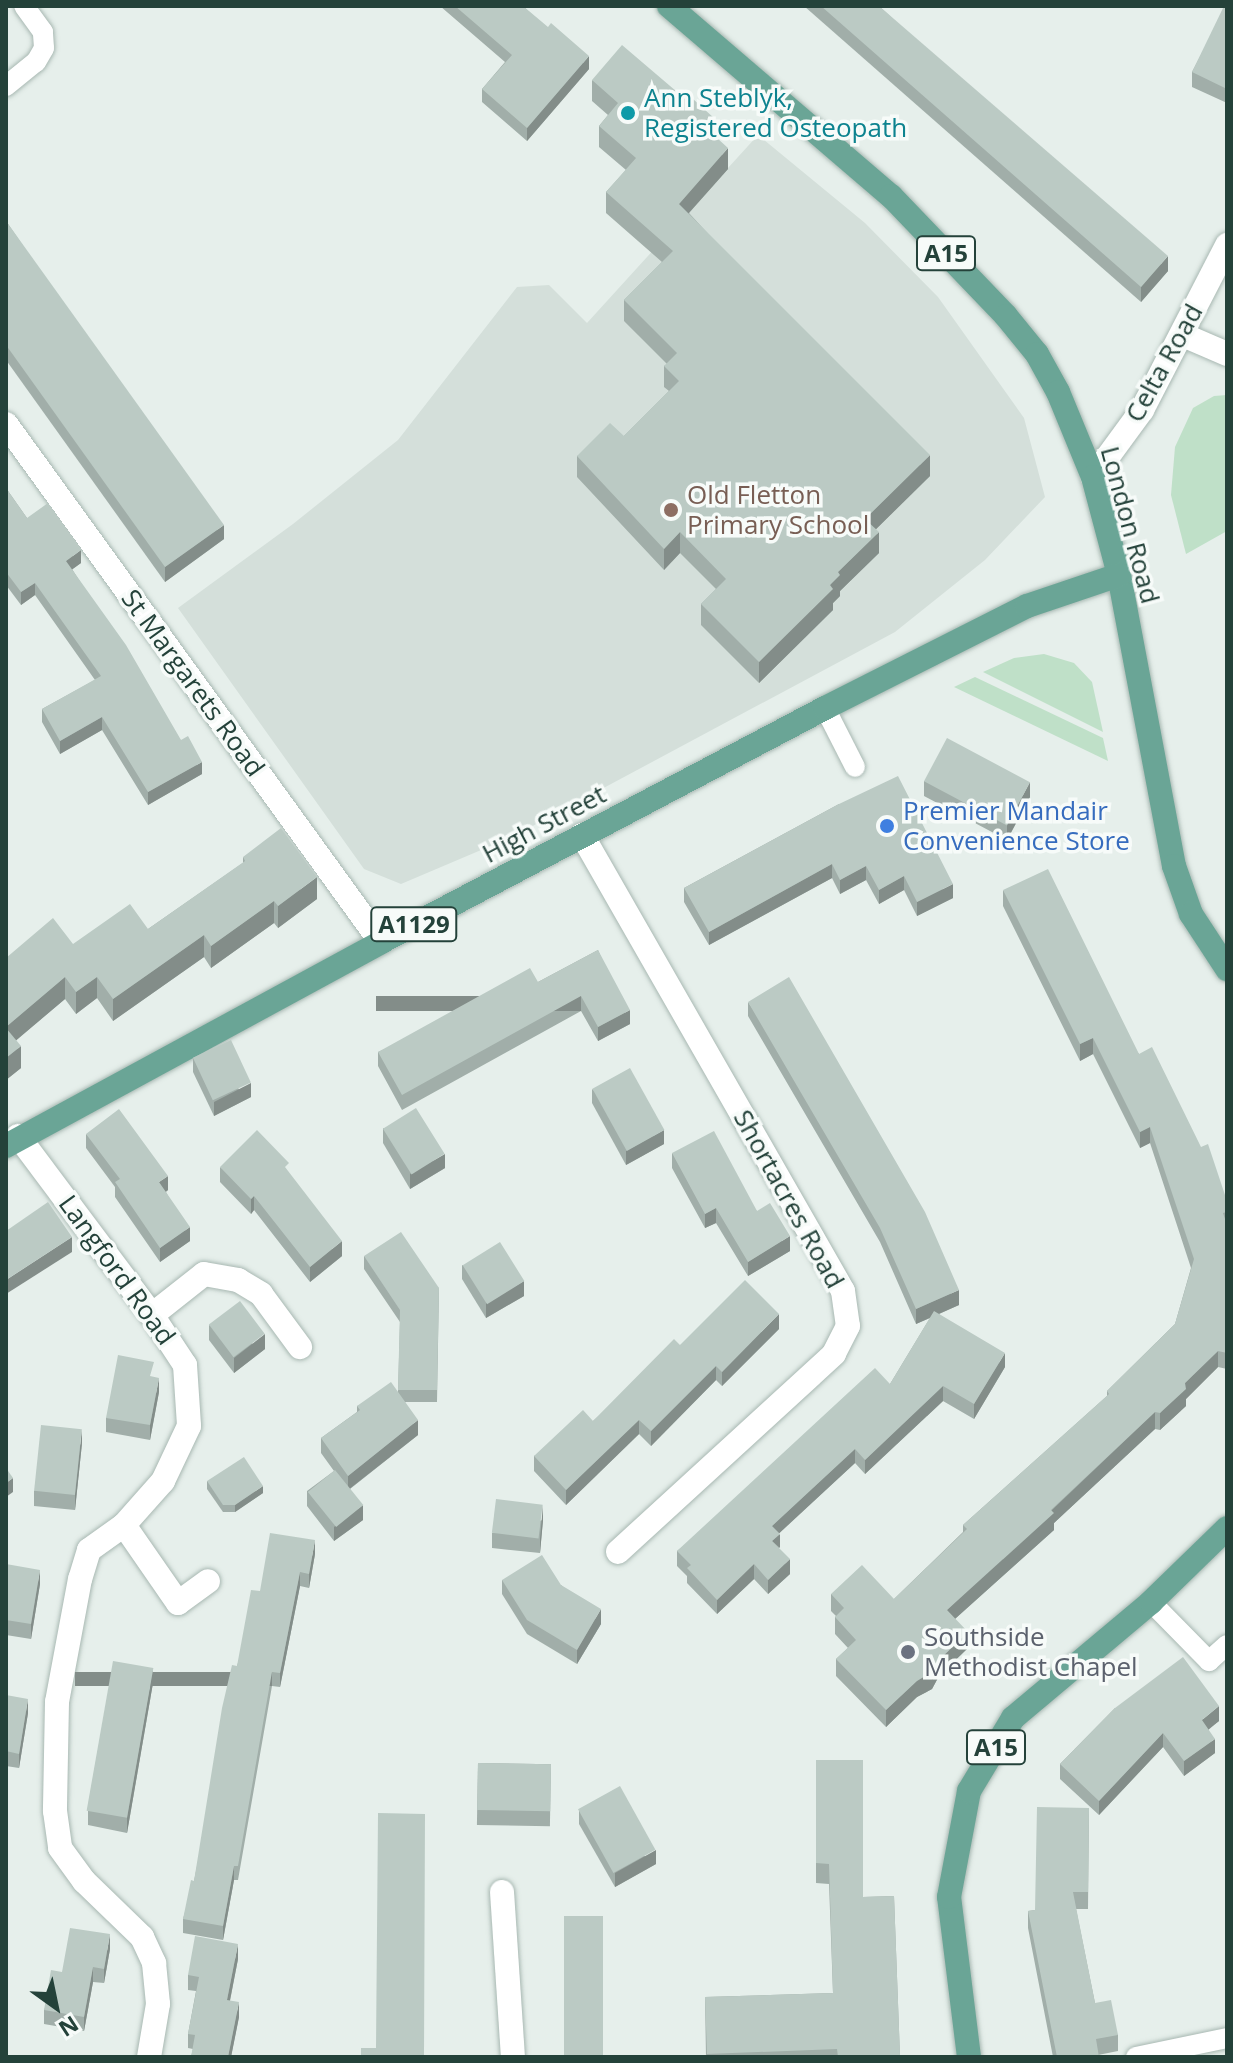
<!DOCTYPE html>
<html>
<head>
<meta charset="utf-8">
<style>
	body { margin:0 }
	#map { position:relative; width:1233px; height:2063px; overflow:hidden; background:#e6efeb; font-family:"Open Sans",sans-serif }
	div>[style] { position:absolute }
	.built>* { inset:0; background:#d4dfda }
	.green>* { inset:0; background:#bfe0c8 }
	.roads { filter:drop-shadow(0 0 2px #a8b8b2) drop-shadow(0 0 2px #a8b8b2) }
	.service>* { height:20px; margin:-10px; padding:0 10px; transform-origin:10px; border-radius:10px; background:#fff }
	.minor>* { height:24px; margin:-12px; padding:0 12px; transform-origin:12px; border-radius:12px; background:#fff }
	.tertiary>* { height:24px; margin:-12px; padding:0 12px; transform-origin:12px; border-radius:12px; background:#fff }
	.primary>* { height:24px; margin:-12px; padding:0 12px; transform-origin:12px; border-radius:12px; background:#6aa596 }
	.wall>* { inset:0; background:#a1aea9; transform-origin:0 0 }
	.shaded-wall>* { inset:0; background:#838d89; transform-origin:0 0 }
	.building>* { inset:0; background:#bbcac4; transform-origin:0 0 }
	.dots>* { width:22px; height:22px; translate:-50% -50%; box-sizing:border-box; border:4px solid #f7fbf9; border-radius:50% }
	span { translate:-50% -50%; white-space:nowrap; text-align:center; line-height:1.15; -webkit-text-stroke:7px #f7fbf9; paint-order:stroke }
	.shield-label span { padding:2px 6px; background:#f7fbf9; border:2px solid; border-radius:6px; -webkit-text-stroke-width:0 }
	.shield-label { font-size:24px; color:#24423a; font-weight:700 }
	.culture-label { font-size:26px; color:#0d838f }
	.left { translate:0 -50%; text-align:left }
	.street-label { font-size:26px; color:#24423a }
	.education-label { font-size:26px; color:#785e54 }
	.shop-label { font-size:26px; color:#366cbe }
	.worship-label { font-size:26px; color:#5b616d }
	.frame { position:absolute; inset:0; border:8px solid #24423a; pointer-events:none }
	.north { position:absolute; left:16px; top:1967px; width:80px; height:80px; -webkit-text-stroke:6px #f7fbf9; paint-order:stroke; rotate:147deg; font-size:22px; font-weight:700; line-height:32px; text-align:center; color:#24423a }
	.north::after { content:''; display:block; margin:auto; width:28px; height:36px; background:#24423a; clip-path:polygon(50% 0,100% 100%,50% 72%,0 100%) }
</style>
</head>
<body>
<div id="map">
	<div class="built">
		<div style="clip-path:polygon(758px 135px,865px 223px,938px 297px,1024px 418px,1045px 497px,985px 560px,895px 632px,512px 837px,401px 884px,364px 869px,178px 608px,293px 524px,398px 440px,517px 287px,549px 285px,587px 323px)"></div>
	</div>
	<div class="green">
		<div style="clip-path:polygon(1227px 395px,1227px 531px,1186px 554px,1171px 495px,1175px 447px,1193px 408px,1214px 396px)"></div>
		<div style="clip-path:polygon(1044px 654px,1074px 663px,1092px 682px,1103px 732px,983px 672px,1014px 658px)"></div>
		<div style="clip-path:polygon(975px 677px,1103px 738px,1108px 761px,954px 687px)"></div>
	</div>
	<div class="roads">
		<div class="service">
			<div style="left:6px;top:86px;width:38px;rotate:-39deg"></div>
			<div style="left:36px;top:62px;width:16px;rotate:-60deg"></div>
			<div style="left:44px;top:48px;width:16px;rotate:-94deg"></div>
			<div style="left:43px;top:32px;width:32px;rotate:-126deg"></div>
			<div style="left:825px;top:708px;width:66px;rotate:63deg"></div>
			<div style="left:1151px;top:1602px;width:83px;rotate:45.5deg"></div>
			<div style="left:1209px;top:1661px;width:24px;rotate:-42deg"></div>
			<div style="left:1136px;top:2057px;width:93px;rotate:-11.8deg"></div>
		</div>
		<div class="minor">
			<div style="left:1183px;top:335px;width:48px;rotate:23.4deg"></div>
			<div style="left:6px;top:424px;width:639px;rotate:54.1deg"></div>
			<div style="left:582px;top:835px;width:525px;rotate:60.21deg"></div>
			<div style="left:843px;top:1291px;width:35px;rotate:82deg"></div>
			<div style="left:848px;top:1326px;width:31px;rotate:117deg"></div>
			<div style="left:834px;top:1354px;width:293px;rotate:137.5deg"></div>
			<div style="left:18px;top:1136px;width:224px;rotate:53.2deg"></div>
			<div style="left:152px;top:1315px;width:60px;rotate:56.6deg"></div>
			<div style="left:185px;top:1365px;width:61px;rotate:86.2deg"></div>
			<div style="left:189px;top:1426px;width:61px;rotate:115.3deg"></div>
			<div style="left:163px;top:1481px;width:59px;rotate:131.6deg"></div>
			<div style="left:124px;top:1525px;width:43px;rotate:144.5deg"></div>
			<div style="left:89px;top:1550px;width:30px;rotate:107deg"></div>
			<div style="left:80px;top:1579px;width:125px;rotate:100.6deg"></div>
			<div style="left:57px;top:1702px;width:109px;rotate:91.1deg"></div>
			<div style="left:55px;top:1811px;width:37px;rotate:82deg"></div>
			<div style="left:60px;top:1848px;width:41px;rotate:54deg"></div>
			<div style="left:84px;top:1881px;width:81px;rotate:44deg"></div>
			<div style="left:142px;top:1937px;width:29px;rotate:65deg"></div>
			<div style="left:154px;top:1963px;width:41px;rotate:84.4deg"></div>
			<div style="left:158px;top:2004px;width:54px;rotate:99.6deg"></div>
			<div style="left:152px;top:1315px;width:66px;rotate:-38.3deg"></div>
			<div style="left:204px;top:1274px;width:35px;rotate:10deg"></div>
			<div style="left:238px;top:1280px;width:27px;rotate:31deg"></div>
			<div style="left:261px;top:1294px;width:66px;rotate:53.7deg"></div>
			<div style="left:124px;top:1525px;width:95px;rotate:55.3deg"></div>
			<div style="left:178px;top:1603px;width:37px;rotate:-36deg"></div>
			<div style="left:502px;top:1892px;width:165px;rotate:86.2deg"></div>
		</div>
		<div class="tertiary">
			<div style="left:1093px;top:477px;width:83px;rotate:-53.8deg"></div>
			<div style="left:1142px;top:410px;width:186px;rotate:-62.7deg"></div>
		</div>
		<div class="primary">
			<div style="left:669px;top:6px;width:292px;rotate:40.6deg"></div>
			<div style="left:891px;top:196px;width:166px;rotate:46.2deg"></div>
			<div style="left:1006px;top:316px;width:49px;rotate:50.8deg"></div>
			<div style="left:1037px;top:354px;width:43px;rotate:61.1deg"></div>
			<div style="left:1058px;top:392px;width:92px;rotate:67.6deg"></div>
			<div style="left:1093px;top:477px;width:101px;rotate:75.1deg"></div>
			<div style="left:1119px;top:575px;width:296px;rotate:79.3deg"></div>
			<div style="left:1174px;top:866px;width:51px;rotate:70.5deg"></div>
			<div style="left:1191px;top:914px;width:66px;rotate:56.8deg"></div>
			<div style="left:6px;top:1146px;width:427px;rotate:-28.5deg"></div>
			<div style="left:381px;top:942px;width:502px;rotate:-27.79deg"></div>
			<div style="left:825px;top:708px;width:226px;rotate:-26.8deg"></div>
			<div style="left:1027px;top:606px;width:97px;rotate:-18.6deg"></div>
			<div style="left:969px;top:2057px;width:161px;rotate:-97.1deg"></div>
			<div style="left:949px;top:1897px;width:108px;rotate:-79.3deg"></div>
			<div style="left:969px;top:1791px;width:85px;rotate:-58.9deg"></div>
			<div style="left:1013px;top:1718px;width:180px;rotate:-40deg"></div>
			<div style="left:1151px;top:1602px;width:106px;rotate:-44.2deg"></div>
		</div>
	</div>
	<div class="wall">
		<div style="clip-path:polygon(440px 6px,523px 6px,589px 69px,527px 141px,482px 102px,482px 89px,505px 62px)"></div>
		<div style="clip-path:polygon(804px 6px,879px 6px,1168px 271px,1141px 302px)"></div>
		<div style="clip-path:polygon(1227px 6px,1227px 103px,1192px 87px,1192px 72px)"></div>
		<div style="clip-path:polygon(592px 80px,714px 135px,728px 169px,689px 213px,930px 476px,876px 529px,879px 553px,840px 591px,840px 596px,833px 603px,833px 610px,759px 683px,701px 625px,701px 604px,716px 589px,680px 553px,664px 570px,577px 477px,577px 456px,624px 436px,669px 391px,664px 387px,664px 366px,667px 364px,624px 321px,624px 300px,662px 262px,606px 213px,606px 192px,626px 170px,599px 147px,599px 126px,608px 115px,592px 101px)"></div>
		<div style="clip-path:polygon(6px 221px,224px 539px,165px 582px,6px 360px)"></div>
		<div style="clip-path:polygon(6px 488px,27px 518px,81px 563px,72px 569px,202px 774px,148px 805px,102px 730px,60px 754px,42px 722px,42px 709px,95px 680px,35px 595px,21px 605px,6px 585px)"></div>
		<div style="clip-path:polygon(924px 781px,1030px 797px,1007px 840px,924px 796px)"></div>
		<div style="clip-path:polygon(839px 804px,953px 898px,917px 916px,904px 890px,879px 904px,866px 880px,840px 894px,832px 878px,709px 945px,684px 902px,684px 888px)"></div>
		<div style="clip-path:polygon(243px 857px,317px 899px,278px 928px,274px 923px,211px 968px,204px 957px,113px 1021px,97px 998px,76px 1014px,65px 999px,16px 1040px,21px 1068px,6px 1080px,6px 958px,148px 929px,243px 863px)"></div>
		<div style="clip-path:polygon(1003px 890px,1139px 1054px,1227px 1201px,1227px 1369px,1218px 1367px,1186px 1399px,1186px 1406px,1160px 1430px,1155px 1429px,1054px 1523px,1054px 1530px,955px 1619px,968px 1648px,939px 1676px,932px 1689px,917px 1697px,886px 1727px,836px 1676px,836px 1659px,848px 1648px,835px 1634px,835px 1617px,836px 1616px,831px 1611px,831px 1594px,894px 1599px,963px 1532px,963px 1525px,1107px 1396px,1107px 1391px,1175px 1324px,1191px 1268px,1150px 1143px,1140px 1148px,1093px 1054px,1080px 1061px,1003px 906px)"></div>
		<div style="clip-path:polygon(598px 950px,630px 1024px,598px 1041px,581px 1011px,402px 1110px,378px 1066px,378px 1052px,538px 982px)"></div>
		<div style="clip-path:polygon(748px 1002px,959px 1305px,939px 1314px,1005px 1367px,974px 1419px,943px 1401px,865px 1474px,855px 1463px,779px 1533px,779px 1549px,790px 1574px,768px 1594px,754px 1579px,717px 1614px,687px 1583px,687px 1576px,677px 1566px,677px 1551px,890px 1384px,930px 1318px,916px 1324px,880px 1242px,748px 1016px)"></div>
		<div style="clip-path:polygon(193px 1058px,251px 1097px,214px 1116px,193px 1072px)"></div>
		<div style="clip-path:polygon(592px 1089px,664px 1144px,626px 1165px,592px 1103px)"></div>
		<div style="clip-path:polygon(383px 1128px,445px 1168px,410px 1189px,383px 1143px)"></div>
		<div style="clip-path:polygon(86px 1134px,168px 1190px,166px 1192px,190px 1241px,160px 1262px,115px 1197px,115px 1187px,86px 1148px)"></div>
		<div style="clip-path:polygon(672px 1153px,757px 1211px,790px 1251px,748px 1276px,716px 1223px,705px 1228px,672px 1168px)"></div>
		<div style="clip-path:polygon(220px 1167px,342px 1256px,310px 1282px,254px 1210px,251px 1214px,220px 1182px)"></div>
		<div style="clip-path:polygon(364px 1256px,439px 1288px,437px 1402px,405px 1402px,418px 1435px,350px 1489px,363px 1520px,334px 1541px,307px 1506px,307px 1491px,334px 1471px,321px 1453px,321px 1438px,357px 1412px,357px 1406px,398px 1392px,400px 1322px,364px 1269px)"></div>
		<div style="clip-path:polygon(462px 1265px,524px 1296px,486px 1318px,462px 1279px)"></div>
		<div style="clip-path:polygon(209px 1325px,265px 1349px,234px 1373px,209px 1340px)"></div>
		<div style="clip-path:polygon(779px 1329px,722px 1386px,716px 1380px,651px 1446px,639px 1434px,566px 1505px,534px 1471px,534px 1456px,593px 1421px,680px 1345px)"></div>
		<div style="clip-path:polygon(159px 1392px,150px 1440px,106px 1432px,106px 1418px)"></div>
		<div style="clip-path:polygon(82px 1443px,75px 1510px,34px 1506px,34px 1491px)"></div>
		<div style="clip-path:polygon(207px 1481px,263px 1493px,235px 1512px,223px 1512px,207px 1489px)"></div>
		<div style="clip-path:polygon(543px 1520px,540px 1553px,492px 1548px,492px 1533px)"></div>
		<div style="clip-path:polygon(315px 1554px,309px 1588px,300px 1586px,280px 1687px,272px 1686px,238px 1880px,234px 1880px,223px 1940px,183px 1933px,183px 1919px,194px 1881px,237px 1666px,260px 1591px)"></div>
		<div style="clip-path:polygon(6px 1564px,40px 1584px,31px 1639px,6px 1635px)"></div>
		<div style="clip-path:polygon(502px 1580px,561px 1585px,601px 1624px,577px 1664px,527px 1634px,502px 1594px)"></div>
		<div style="clip-path:polygon(153px 1683px,127px 1833px,88px 1825px,88px 1811px)"></div>
		<div style="clip-path:polygon(6px 1695px,28px 1713px,19px 1768px,6px 1766px)"></div>
		<div style="clip-path:polygon(1115px 1708px,1219px 1721px,1208px 1729px,1215px 1753px,1184px 1776px,1163px 1747px,1099px 1815px,1060px 1779px,1060px 1764px)"></div>
		<div style="clip-path:polygon(816px 1760px,863px 1897px,894px 1896px,900px 2057px,706px 2057px,705px 1997px,833px 1993px,829px 1884px,816px 1883px)"></div>
		<div style="left:478px;top:1763px;width:73px;height:62px;rotate:1deg"></div>
		<div style="clip-path:polygon(1089px 1808px,1088px 1909px,1076px 1909px,1095px 2003px,1118px 2035px,1118px 2051px,1098px 2055px,1099px 2057px,1053px 2057px,1028px 1928px,1028px 1911px,1035px 1910px)"></div>
		<div style="clip-path:polygon(579px 1810px,656px 1864px,615px 1887px,579px 1824px)"></div>
		<div style="clip-path:polygon(110px 1949px,104px 1983px,93px 1982px,84px 2031px,44px 2024px,44px 2010px,62px 1972px)"></div>
		<div style="clip-path:polygon(238px 1959px,230px 2001px,239px 2017px,231px 2057px,191px 2057px,193px 2049px,188px 2048px,188px 2034px,196px 1991px,188px 1990px,188px 1975px)"></div>
	</div>
	<div class="shaded-wall">
		<div style="clip-path:polygon(589px 56px,589px 69px,527px 141px,527px 128px)"></div>
		<div style="clip-path:polygon(714px 118px,714px 139px,706px 128px)"></div>
		<div style="clip-path:polygon(728px 148px,728px 169px,679px 224px,679px 204px)"></div>
		<div style="clip-path:polygon(1168px 256px,1168px 271px,1141px 302px,1141px 287px)"></div>
		<div style="clip-path:polygon(930px 455px,930px 476px,865px 540px,865px 519px)"></div>
		<div style="clip-path:polygon(224px 525px,224px 539px,165px 582px,165px 567px)"></div>
		<div style="clip-path:polygon(680px 532px,680px 553px,664px 570px,664px 549px)"></div>
		<div style="clip-path:polygon(879px 532px,879px 553px,840px 591px,840px 596px,833px 603px,833px 610px,759px 683px,759px 662px,830px 585px,838px 572px)"></div>
		<div style="clip-path:polygon(81px 550px,81px 563px,66px 574px,66px 561px)"></div>
		<div style="clip-path:polygon(35px 583px,35px 595px,21px 605px,21px 592px)"></div>
		<div style="clip-path:polygon(102px 717px,102px 730px,60px 754px,60px 741px)"></div>
		<div style="clip-path:polygon(202px 762px,202px 774px,148px 805px,148px 792px)"></div>
		<div style="clip-path:polygon(1030px 782px,1030px 797px,1007px 840px,1007px 825px)"></div>
		<div style="clip-path:polygon(832px 864px,832px 878px,709px 945px,709px 932px)"></div>
		<div style="clip-path:polygon(866px 866px,866px 880px,840px 894px,840px 880px)"></div>
		<div style="clip-path:polygon(904px 876px,904px 890px,879px 904px,879px 890px)"></div>
		<div style="clip-path:polygon(317px 877px,317px 899px,278px 928px,278px 906px)"></div>
		<div style="clip-path:polygon(953px 884px,953px 898px,917px 916px,917px 902px)"></div>
		<div style="clip-path:polygon(274px 901px,274px 923px,211px 968px,211px 946px)"></div>
		<div style="clip-path:polygon(204px 935px,204px 957px,113px 1021px,113px 999px)"></div>
		<div style="clip-path:polygon(65px 977px,65px 999px,6px 1049px,6px 1027px)"></div>
		<div style="clip-path:polygon(97px 977px,97px 998px,76px 1014px,76px 992px)"></div>
		<div style="left:581px;top:996px;width:15px;height:205px;rotate:90deg"></div>
		<div style="clip-path:polygon(630px 1010px,630px 1024px,598px 1041px,598px 1027px)"></div>
		<div style="clip-path:polygon(1093px 1038px,1093px 1054px,1080px 1061px,1080px 1044px)"></div>
		<div style="clip-path:polygon(21px 1046px,21px 1068px,6px 1080px,6px 1058px)"></div>
		<div style="clip-path:polygon(251px 1083px,251px 1097px,214px 1116px,214px 1102px)"></div>
		<div style="clip-path:polygon(1150px 1127px,1150px 1143px,1140px 1148px,1140px 1132px)"></div>
		<div style="clip-path:polygon(664px 1130px,664px 1144px,626px 1165px,626px 1151px)"></div>
		<div style="clip-path:polygon(445px 1154px,445px 1168px,410px 1189px,410px 1174px)"></div>
		<div style="clip-path:polygon(168px 1176px,168px 1190px,159px 1196px,159px 1182px)"></div>
		<div style="clip-path:polygon(254px 1196px,254px 1210px,251px 1214px,251px 1199px)"></div>
		<div style="clip-path:polygon(716px 1208px,716px 1223px,705px 1228px,705px 1214px)"></div>
		<div style="clip-path:polygon(190px 1227px,190px 1241px,160px 1262px,160px 1248px)"></div>
		<div style="clip-path:polygon(790px 1236px,790px 1251px,748px 1276px,748px 1262px)"></div>
		<div style="clip-path:polygon(72px 1237px,72px 1252px,6px 1294px,6px 1280px)"></div>
		<div style="clip-path:polygon(342px 1241px,342px 1256px,310px 1282px,310px 1267px)"></div>
		<div style="clip-path:polygon(524px 1281px,524px 1296px,486px 1318px,486px 1303px)"></div>
		<div style="clip-path:polygon(959px 1290px,959px 1305px,916px 1324px,916px 1309px)"></div>
		<div style="clip-path:polygon(779px 1314px,779px 1329px,722px 1386px,722px 1372px)"></div>
		<div style="clip-path:polygon(265px 1334px,265px 1349px,234px 1373px,234px 1358px)"></div>
		<div style="clip-path:polygon(1218px 1351px,1218px 1367px,1186px 1399px,1186px 1406px,1160px 1430px,1160px 1413px,1185px 1383px)"></div>
		<div style="clip-path:polygon(1005px 1353px,1005px 1367px,974px 1419px,974px 1404px)"></div>
		<div style="clip-path:polygon(716px 1366px,716px 1380px,651px 1446px,651px 1431px)"></div>
		<div style="clip-path:polygon(159px 1378px,159px 1392px,150px 1440px,150px 1425px)"></div>
		<div style="clip-path:polygon(943px 1386px,943px 1401px,865px 1474px,865px 1460px)"></div>
		<div style="clip-path:polygon(1155px 1412px,1155px 1429px,1054px 1523px,1054px 1530px,947px 1626px,947px 1610px)"></div>
		<div style="clip-path:polygon(418px 1420px,418px 1435px,348px 1490px,348px 1476px)"></div>
		<div style="clip-path:polygon(639px 1420px,639px 1434px,566px 1505px,566px 1490px)"></div>
		<div style="clip-path:polygon(82px 1429px,82px 1443px,75px 1510px,75px 1495px)"></div>
		<div style="clip-path:polygon(855px 1449px,855px 1463px,772px 1540px,772px 1526px)"></div>
		<div style="clip-path:polygon(13px 1478px,13px 1492px,6px 1497px,6px 1483px)"></div>
		<div style="clip-path:polygon(263px 1486px,263px 1493px,235px 1512px,235px 1505px)"></div>
		<div style="clip-path:polygon(363px 1505px,363px 1520px,334px 1541px,334px 1527px)"></div>
		<div style="clip-path:polygon(543px 1505px,543px 1520px,540px 1553px,540px 1539px)"></div>
		<div style="clip-path:polygon(780px 1534px,780px 1548px,772px 1541px)"></div>
		<div style="clip-path:polygon(315px 1540px,315px 1554px,309px 1588px,309px 1574px)"></div>
		<div style="clip-path:polygon(790px 1559px,790px 1574px,768px 1594px,768px 1580px)"></div>
		<div style="clip-path:polygon(754px 1564px,754px 1579px,717px 1614px,717px 1600px)"></div>
		<div style="clip-path:polygon(40px 1570px,40px 1584px,31px 1639px,31px 1624px)"></div>
		<div style="clip-path:polygon(300px 1572px,300px 1586px,280px 1687px,280px 1673px)"></div>
		<div style="clip-path:polygon(601px 1609px,601px 1624px,577px 1664px,577px 1650px)"></div>
		<div style="clip-path:polygon(968px 1632px,968px 1648px,939px 1676px,932px 1689px,917px 1697px,886px 1727px,886px 1710px)"></div>
		<div style="clip-path:polygon(153px 1668px,153px 1683px,127px 1833px,127px 1818px)"></div>
		<div style="left:272px;top:1672px;width:14px;height:197px;rotate:90deg"></div>
		<div style="clip-path:polygon(28px 1699px,28px 1713px,19px 1768px,19px 1754px)"></div>
		<div style="clip-path:polygon(1219px 1706px,1219px 1721px,1202px 1735px,1202px 1720px)"></div>
		<div style="clip-path:polygon(1163px 1733px,1163px 1747px,1099px 1815px,1099px 1801px)"></div>
		<div style="clip-path:polygon(1215px 1739px,1215px 1753px,1184px 1776px,1184px 1761px)"></div>
		<div style="clip-path:polygon(656px 1850px,656px 1864px,615px 1887px,615px 1873px)"></div>
		<div style="clip-path:polygon(234px 1866px,234px 1880px,223px 1940px,223px 1926px)"></div>
		<div style="clip-path:polygon(110px 1934px,110px 1949px,104px 1983px,104px 1969px)"></div>
		<div style="clip-path:polygon(238px 1944px,238px 1959px,227px 2015px,227px 2000px)"></div>
		<div style="clip-path:polygon(93px 1967px,93px 1982px,84px 2031px,84px 2017px)"></div>
		<div style="clip-path:polygon(239px 2002px,239px 2017px,231px 2057px,228px 2057px)"></div>
	</div>
	<div class="building">
		<div style="clip-path:polygon(455px 6px,523px 6px,548px 27px,551px 23px,589px 56px,527px 128px,482px 89px,512px 55px)"></div>
		<div style="clip-path:polygon(821px 6px,879px 6px,1168px 256px,1141px 287px)"></div>
		<div style="clip-path:polygon(1224px 6px,1227px 6px,1227px 89px,1192px 72px)"></div>
		<div style="clip-path:polygon(622px 45px,690px 103px,693px 99px,714px 118px,706px 128px,728px 148px,679px 204px,930px 455px,865px 519px,879px 532px,838px 572px,840px 575px,830px 585px,833px 589px,759px 662px,701px 604px,726px 579px,680px 532px,664px 549px,577px 456px,610px 423px,624px 436px,679px 381px,664px 366px,677px 353px,624px 300px,673px 251px,606px 192px,636px 158px,599px 126px,618px 103px,592px 80px)"></div>
		<div style="clip-path:polygon(6px 221px,224px 525px,165px 567px,6px 345px)"></div>
		<div style="clip-path:polygon(6px 488px,27px 518px,48px 503px,81px 550px,66px 561px,126px 645px,181px 740px,188px 736px,202px 762px,148px 792px,102px 717px,60px 741px,42px 709px,101px 676px,35px 583px,21px 592px,6px 572px)"></div>
		<div style="left:947px;top:738px;width:94px;height:49px;rotate:28deg"></div>
		<div style="clip-path:polygon(898px 776px,953px 884px,917px 902px,904px 876px,879px 890px,866px 866px,840px 880px,832px 864px,709px 932px,684px 888px,839px 804px)"></div>
		<div style="clip-path:polygon(281px 828px,317px 877px,278px 906px,274px 901px,211px 946px,204px 935px,113px 999px,97px 977px,76px 992px,65px 977px,6px 1027px,6px 958px,53px 918px,73px 944px,130px 904px,148px 929px,245px 861px,243px 857px)"></div>
		<div style="clip-path:polygon(1048px 869px,1139px 1054px,1152px 1047px,1201px 1147px,1208px 1144px,1227px 1201px,1227px 1212px,1223px 1213px,1227px 1225px,1227px 1353px,1218px 1351px,1185px 1383px,1186px 1389px,1160px 1413px,1155px 1412px,1051px 1510px,1054px 1513px,947px 1610px,968px 1632px,939px 1660px,932px 1672px,917px 1681px,886px 1710px,836px 1659px,856px 1640px,835px 1617px,844px 1608px,831px 1594px,862px 1565px,894px 1599px,967px 1529px,963px 1525px,1109px 1394px,1107px 1391px,1175px 1324px,1194px 1259px,1150px 1127px,1140px 1132px,1093px 1038px,1080px 1044px,1003px 890px)"></div>
		<div style="clip-path:polygon(598px 950px,630px 1010px,598px 1027px,581px 996px,402px 1095px,378px 1052px,530px 968px,538px 982px)"></div>
		<div style="clip-path:polygon(789px 977px,925px 1212px,959px 1290px,916px 1309px,880px 1228px,748px 1002px)"></div>
		<div style="clip-path:polygon(6px 1028px,21px 1046px,6px 1058px)"></div>
		<div style="left:231px;top:1040px;width:47px;height:42px;rotate:65deg"></div>
		<div style="left:630px;top:1068px;width:71px;height:43px;rotate:61deg"></div>
		<div style="left:416px;top:1108px;width:54px;height:39px;rotate:58deg"></div>
		<div style="clip-path:polygon(119px 1109px,168px 1176px,159px 1182px,190px 1227px,160px 1248px,115px 1182px,120px 1179px,86px 1134px)"></div>
		<div style="clip-path:polygon(257px 1130px,289px 1163px,285px 1167px,342px 1241px,310px 1267px,254px 1196px,251px 1199px,220px 1167px)"></div>
		<div style="clip-path:polygon(714px 1131px,757px 1211px,770px 1203px,790px 1236px,748px 1262px,716px 1208px,705px 1214px,672px 1153px)"></div>
		<div style="clip-path:polygon(48px 1202px,72px 1237px,6px 1280px,6px 1231px)"></div>
		<div style="clip-path:polygon(401px 1232px,439px 1288px,437px 1390px,398px 1390px,400px 1310px,364px 1256px)"></div>
		<div style="left:500px;top:1242px;width:46px;height:44px;rotate:58deg"></div>
		<div style="clip-path:polygon(745px 1280px,779px 1314px,722px 1372px,716px 1366px,651px 1431px,639px 1420px,566px 1490px,534px 1456px,583px 1410px,593px 1421px,674px 1339px,680px 1345px)"></div>
		<div style="left:240px;top:1301px;width:41px;height:39px;rotate:53deg"></div>
		<div style="clip-path:polygon(934px 1311px,1005px 1353px,974px 1404px,943px 1386px,865px 1460px,855px 1449px,772px 1526px,780px 1534px,772px 1541px,790px 1559px,768px 1580px,754px 1564px,717px 1600px,687px 1568px,691px 1565px,677px 1551px,875px 1368px,890px 1384px)"></div>
		<div style="clip-path:polygon(118px 1355px,154px 1362px,150px 1376px,159px 1378px,150px 1425px,106px 1418px)"></div>
		<div style="clip-path:polygon(391px 1382px,418px 1420px,348px 1476px,321px 1438px,360px 1410px,357px 1406px)"></div>
		<div style="left:41px;top:1425px;width:41px;height:66px;rotate:6deg"></div>
		<div style="clip-path:polygon(244px 1457px,263px 1486px,235px 1505px,223px 1505px,207px 1481px)"></div>
		<div style="clip-path:polygon(6px 1468px,13px 1478px,6px 1483px)"></div>
		<div style="left:335px;top:1470px;width:45px;height:35px;rotate:51deg"></div>
		<div style="left:496px;top:1499px;width:47px;height:34px;rotate:7deg"></div>
		<div style="clip-path:polygon(270px 1533px,315px 1540px,309px 1574px,300px 1572px,280px 1673px,272px 1672px,238px 1866px,234px 1866px,223px 1926px,183px 1919px,191px 1880px,194px 1881px,222px 1708px,232px 1665px,237px 1666px,251px 1590px,260px 1591px)"></div>
		<div style="clip-path:polygon(542px 1555px,561px 1585px,601px 1609px,577px 1650px,527px 1620px,502px 1580px)"></div>
		<div style="clip-path:polygon(6px 1564px,40px 1570px,31px 1624px,6px 1620px)"></div>
		<div style="clip-path:polygon(1183px 1657px,1219px 1706px,1202px 1720px,1215px 1739px,1184px 1761px,1163px 1733px,1099px 1801px,1060px 1764px,1115px 1708px)"></div>
		<div style="left:113px;top:1661px;width:41px;height:152px;rotate:10deg"></div>
		<div style="clip-path:polygon(6px 1695px,28px 1699px,19px 1754px,6px 1751px)"></div>
		<div style="clip-path:polygon(816px 1760px,863px 1760px,863px 1897px,894px 1896px,900px 2055px,838px 2057px,837px 2049px,707px 2054px,705px 1997px,833px 1993px,829px 1864px,816px 1863px)"></div>
		<div style="left:478px;top:1763px;width:73px;height:47px;rotate:1deg"></div>
		<div style="left:620px;top:1786px;width:73px;height:48px;rotate:61deg"></div>
		<div style="clip-path:polygon(1037px 1807px,1089px 1808px,1088px 1892px,1073px 1892px,1095px 2003px,1111px 2000px,1118px 2035px,1096px 2039px,1099px 2057px,1057px 2057px,1028px 1911px,1035px 1910px)"></div>
		<div style="clip-path:polygon(378px 1813px,425px 1814px,424px 2057px,361px 2057px,361px 2048px,376px 2048px)"></div>
		<div style="left:564px;top:1916px;width:39px;height:141px"></div>
		<div style="clip-path:polygon(70px 1928px,110px 1934px,104px 1969px,93px 1967px,84px 2017px,44px 2010px,51px 1970px,62px 1972px)"></div>
		<div style="clip-path:polygon(195px 1936px,238px 1944px,227px 2000px,239px 2002px,228px 2057px,191px 2057px,195px 2035px,188px 2034px,199px 1977px,188px 1975px)"></div>
	</div>
	<div class="dots">
		<div style="left:628px;top:113px;background:#0f9aa8"></div>
		<div style="left:671px;top:510px;background:#8d6e63"></div>
		<div style="left:887px;top:826px;background:#3f7fe0"></div>
		<div style="left:908px;top:1652px;background:#6b7280"></div>
	</div>
	<div class="shield-label">
		<span style="left:946px;top:253px">A15</span>
		<span style="left:414px;top:924px">A1129</span>
		<span style="left:996px;top:1747px">A15</span>
	</div>
	<div class="culture-label">
		<span class="left" style="left:644px;top:113px">Ann Steblyk,<br>Registered Osteopath</span>
	</div>
	<div class="street-label">
		<span style="left:1164px;top:363px;rotate:-61deg">Celta Road</span>
		<span style="left:1130px;top:525px;rotate:75deg">London Road</span>
		<span style="left:193px;top:683px;rotate:54deg">St Margarets Road</span>
		<span style="left:544px;top:824px;rotate:-28deg">High Street</span>
		<span style="left:789px;top:1199px;rotate:61deg">Shortacres Road</span>
		<span style="left:117px;top:1270px;rotate:54deg">Langford Road</span>
	</div>
	<div class="education-label">
		<span class="left" style="left:687px;top:510px">Old Fletton<br>Primary School</span>
	</div>
	<div class="shop-label">
		<span class="left" style="left:903px;top:826px">Premier Mandair<br>Convenience Store</span>
	</div>
	<div class="worship-label">
		<span class="left" style="left:924px;top:1652px">Southside<br>Methodist Chapel</span>
	</div>
	<div class="frame"></div>
	<div class="north">N</div>
</div>
</body>
</html>
